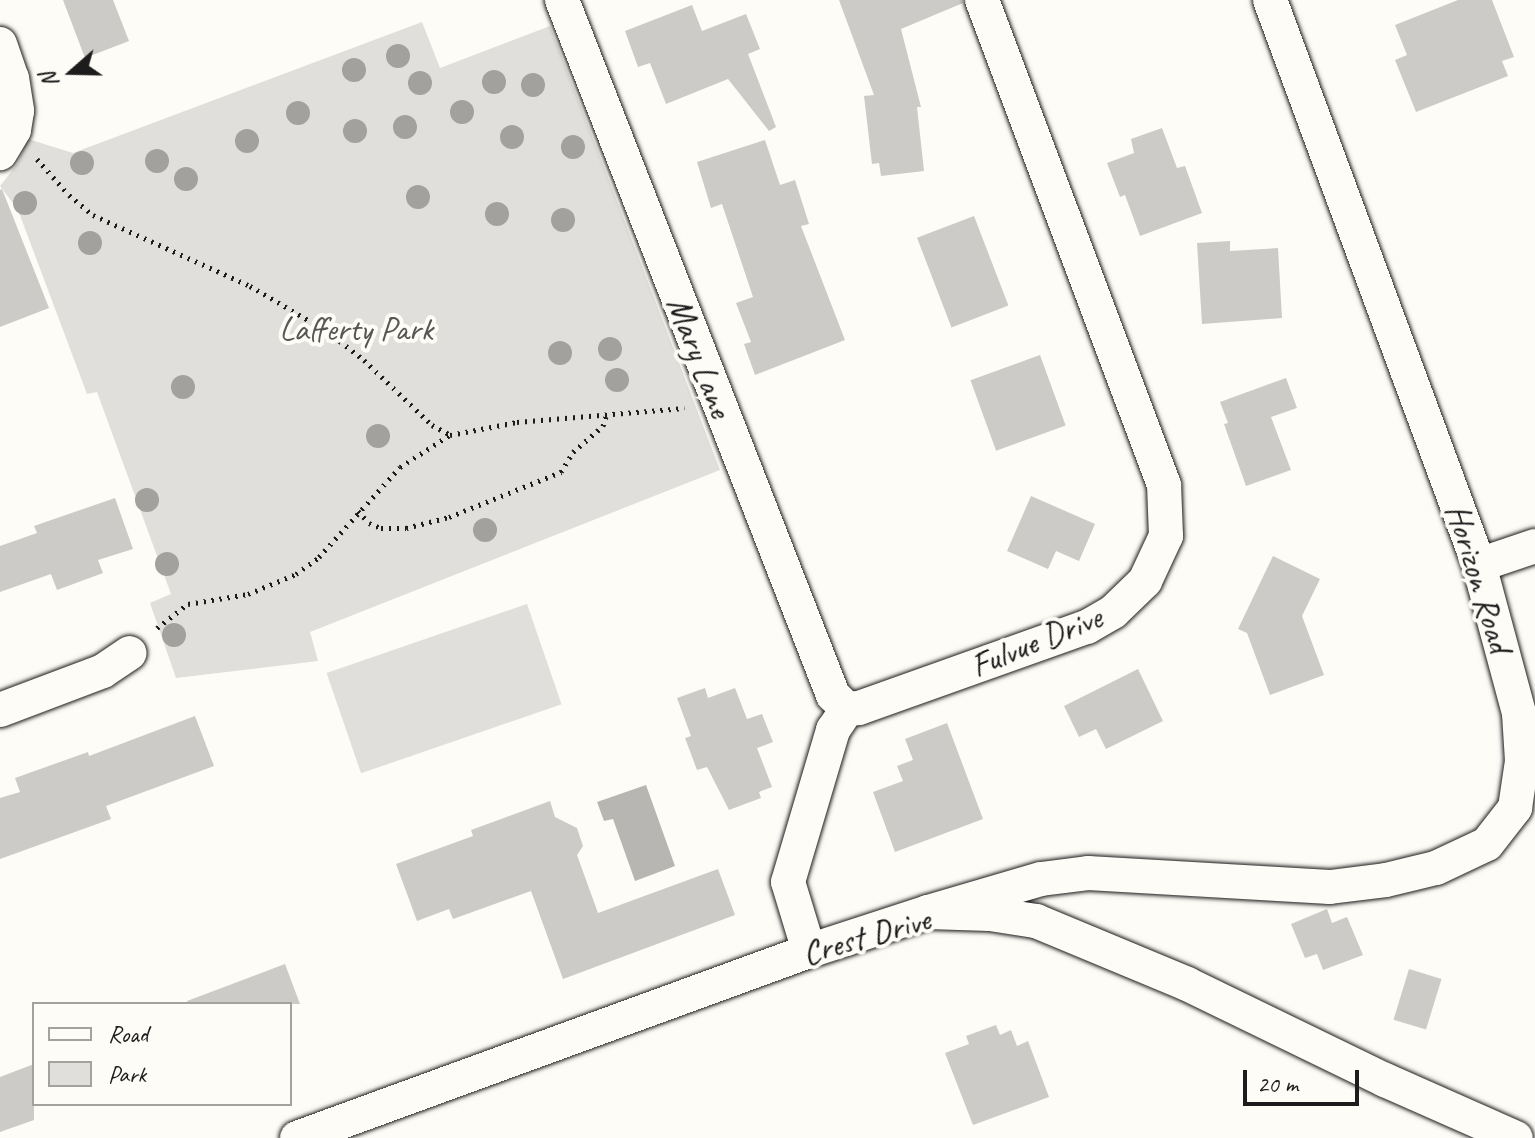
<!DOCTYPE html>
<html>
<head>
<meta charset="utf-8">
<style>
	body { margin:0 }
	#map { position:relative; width:1535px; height:1138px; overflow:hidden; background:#fdfcf7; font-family:Caveat,sans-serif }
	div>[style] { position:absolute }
	.green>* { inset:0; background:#e0dfdb; transform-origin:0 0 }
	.water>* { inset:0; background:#b7b6b2 }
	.building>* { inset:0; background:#cccbc8; transform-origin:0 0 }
	.path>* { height:5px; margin-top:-2.5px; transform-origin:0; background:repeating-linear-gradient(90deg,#1c1c1c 0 2px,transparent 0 8px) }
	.roads { filter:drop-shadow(0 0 2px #1c1c1c) drop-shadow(0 0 2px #1c1c1c) }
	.minor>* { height:34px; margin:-17px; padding:0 17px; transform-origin:17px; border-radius:17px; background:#fdfcf7 }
	.trees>* { width:24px; height:24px; margin:-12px; border-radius:50%; background:#a2a19e }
	span { translate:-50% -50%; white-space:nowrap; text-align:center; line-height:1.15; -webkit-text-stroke:8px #fdfcf7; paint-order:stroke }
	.park-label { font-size:34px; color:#575655 }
	.street-label { font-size:34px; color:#1c1c1c }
	.legend { position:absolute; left:32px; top:1002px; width:260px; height:104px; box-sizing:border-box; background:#fdfcf7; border:2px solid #a3a29f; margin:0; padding:10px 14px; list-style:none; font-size:24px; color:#1c1c1c }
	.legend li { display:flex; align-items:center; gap:16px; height:40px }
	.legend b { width:40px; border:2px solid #a3a29f }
	.north { position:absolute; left:32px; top:32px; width:80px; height:80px; -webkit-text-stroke:6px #fdfcf7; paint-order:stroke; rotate:250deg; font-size:22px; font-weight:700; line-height:32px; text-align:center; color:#1c1c1c }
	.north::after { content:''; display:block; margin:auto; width:28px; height:36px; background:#1c1c1c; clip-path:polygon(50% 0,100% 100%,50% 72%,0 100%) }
	.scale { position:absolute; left:1243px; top:1070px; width:116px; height:36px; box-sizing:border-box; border:4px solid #1c1c1c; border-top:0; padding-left:10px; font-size:24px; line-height:28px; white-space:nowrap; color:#1c1c1c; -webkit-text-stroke:6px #fdfcf7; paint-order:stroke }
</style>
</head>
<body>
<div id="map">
	<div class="green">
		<div style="clip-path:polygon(422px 22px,440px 68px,550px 26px,720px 470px,310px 632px,318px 661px,176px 678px,150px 603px,171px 594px,97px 392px,87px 394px,18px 210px,0 186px,18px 163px,28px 139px,73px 153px)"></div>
		<div style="left:527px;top:604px;width:106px;height:212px;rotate:71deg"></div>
	</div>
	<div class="water">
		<div style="clip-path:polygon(646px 785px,675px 866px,635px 881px,613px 819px,604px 821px,597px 802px)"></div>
	</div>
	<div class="building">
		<div style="clip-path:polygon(63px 0,113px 0,129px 41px,85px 58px)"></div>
		<div style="clip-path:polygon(839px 0,962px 0,963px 3px,901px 29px,921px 107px,917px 107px,924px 171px,881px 176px,879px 163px,872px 164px,864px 96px,874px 95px)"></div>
		<div style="clip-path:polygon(1458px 0,1492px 0,1514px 57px,1502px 61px,1508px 76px,1416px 112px,1395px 60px,1407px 55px,1395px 25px)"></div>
		<div style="clip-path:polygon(692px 5px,702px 31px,746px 14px,760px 49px,748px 54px,776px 127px,769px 131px,728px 79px,666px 104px,650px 63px,638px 67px,625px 31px)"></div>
		<div style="clip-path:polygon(1162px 128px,1177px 168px,1185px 166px,1202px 213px,1140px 236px,1125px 195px,1120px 197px,1107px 163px,1134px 153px,1131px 139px)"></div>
		<div style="clip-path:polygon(765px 140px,780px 185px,795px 180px,809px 224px,801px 226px,845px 340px,755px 375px,744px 344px,751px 342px,736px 303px,753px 297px,722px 204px,711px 208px,697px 162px)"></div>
		<div style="clip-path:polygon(2px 189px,49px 308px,0 327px,0 190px)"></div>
		<div style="left:974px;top:216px;width:96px;height:61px;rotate:69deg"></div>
		<div style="clip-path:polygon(1230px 241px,1230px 251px,1278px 248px,1282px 318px,1202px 324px,1197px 243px)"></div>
		<div style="left:1040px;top:355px;width:75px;height:74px;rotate:70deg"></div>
		<div style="clip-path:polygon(1286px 378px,1297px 408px,1271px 417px,1291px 470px,1246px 486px,1224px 424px,1228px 423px,1220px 402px)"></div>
		<div style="clip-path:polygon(1031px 496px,1095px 524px,1079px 561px,1056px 551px,1048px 569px,1007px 551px)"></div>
		<div style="clip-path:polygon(115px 498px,133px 549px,98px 560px,103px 573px,57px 590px,51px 574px,0 592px,0 546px,37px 533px,34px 526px)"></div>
		<div style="clip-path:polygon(1273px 556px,1320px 579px,1302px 616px,1324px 675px,1270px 695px,1247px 633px,1238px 629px)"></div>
		<div style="clip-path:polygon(1138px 669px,1163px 721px,1106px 749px,1096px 729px,1079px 737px,1064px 706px)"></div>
		<div style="clip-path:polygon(705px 688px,708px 698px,735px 688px,747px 719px,762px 714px,773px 742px,757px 748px,772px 787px,759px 792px,761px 798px,729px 810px,707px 767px,697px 770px,685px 738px,691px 736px,677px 698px)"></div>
		<div style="clip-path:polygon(195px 716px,214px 766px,106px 806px,111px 819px,0 859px,0 798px,20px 792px,15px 778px,88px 752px,89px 756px)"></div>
		<div style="clip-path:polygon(947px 723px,983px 819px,895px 852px,873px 792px,903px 781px,897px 766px,913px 760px,905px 739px)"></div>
		<div style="clip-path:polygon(550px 801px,555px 817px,577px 828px,583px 846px,577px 855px,598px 913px,718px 869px,735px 915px,563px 979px,531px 891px,453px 919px,449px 909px,417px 921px,396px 864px,473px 836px,471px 830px)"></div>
		<div style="clip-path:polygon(1327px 909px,1332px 923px,1347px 917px,1363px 955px,1323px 970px,1317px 954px,1305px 958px,1291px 924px)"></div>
		<div style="clip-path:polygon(285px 964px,300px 1004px,188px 1004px,187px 1001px)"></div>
		<div style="left:1409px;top:969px;width:34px;height:53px;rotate:17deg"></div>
		<div style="clip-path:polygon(996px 1025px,1000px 1035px,1011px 1030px,1017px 1046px,1028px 1041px,1049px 1097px,973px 1125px,945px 1053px,969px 1044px,966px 1036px)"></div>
		<div style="clip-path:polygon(34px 1064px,34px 1120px,0 1132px,0 1077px)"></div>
	</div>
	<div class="path">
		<div style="left:37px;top:159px;width:48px;rotate:48.4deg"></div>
		<div style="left:69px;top:195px;width:31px;rotate:40deg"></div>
		<div style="left:93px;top:215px;width:172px;rotate:24.3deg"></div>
		<div style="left:250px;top:286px;width:89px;rotate:30.3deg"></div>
		<div style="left:327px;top:331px;width:47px;rotate:38.1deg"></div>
		<div style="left:364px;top:360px;width:94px;rotate:43.7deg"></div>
		<div style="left:432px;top:425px;width:19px;rotate:28deg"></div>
		<div style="left:358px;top:511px;width:16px;rotate:47deg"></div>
		<div style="left:369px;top:523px;width:13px;rotate:23deg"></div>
		<div style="left:381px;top:528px;width:25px"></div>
		<div style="left:406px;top:528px;width:44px;rotate:-14.3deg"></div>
		<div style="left:449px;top:517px;width:121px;rotate:-21.9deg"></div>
		<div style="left:561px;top:472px;width:23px;rotate:-59deg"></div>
		<div style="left:573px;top:452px;width:40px;rotate:-41deg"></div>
		<div style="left:603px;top:426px;width:10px;rotate:-73deg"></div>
		<div style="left:157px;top:628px;width:39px;rotate:-38deg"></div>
		<div style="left:188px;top:604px;width:61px;rotate:-9.5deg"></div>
		<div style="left:248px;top:594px;width:52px;rotate:-22.6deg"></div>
		<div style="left:296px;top:574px;width:29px;rotate:-36deg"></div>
		<div style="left:319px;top:557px;width:121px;rotate:-48deg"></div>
		<div style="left:400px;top:467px;width:59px;rotate:-32.6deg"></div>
		<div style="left:450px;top:435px;width:68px;rotate:-11deg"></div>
		<div style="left:517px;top:422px;width:168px;rotate:-4.8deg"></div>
	</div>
	<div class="roads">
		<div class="minor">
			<div style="left:562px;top:0;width:746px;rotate:68.7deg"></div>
			<div style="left:833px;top:695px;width:20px;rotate:45deg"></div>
			<div style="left:0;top:44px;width:36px;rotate:71deg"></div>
			<div style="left:12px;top:78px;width:33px;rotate:81deg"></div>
			<div style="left:17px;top:111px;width:19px;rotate:99deg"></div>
			<div style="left:14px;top:130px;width:27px;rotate:121deg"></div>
			<div style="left:1479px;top:565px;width:59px;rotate:-18.7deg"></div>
			<div style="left:0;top:710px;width:110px;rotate:-20.7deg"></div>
			<div style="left:103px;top:671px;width:32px;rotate:-34deg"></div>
			<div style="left:928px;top:912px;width:118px;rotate:-16.3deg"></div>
			<div style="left:1041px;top:879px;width:47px;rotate:-7.3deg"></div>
			<div style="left:1088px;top:873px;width:242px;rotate:3.3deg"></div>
			<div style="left:1330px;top:887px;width:56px;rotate:-7.1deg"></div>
			<div style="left:1386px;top:880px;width:51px;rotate:-13.5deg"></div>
			<div style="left:1436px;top:868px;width:56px;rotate:-25.2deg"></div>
			<div style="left:1487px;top:844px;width:46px;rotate:-52.1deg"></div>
			<div style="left:1515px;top:808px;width:48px;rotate:-81.5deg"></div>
			<div style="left:1522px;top:761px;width:48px;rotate:-93.6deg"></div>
			<div style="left:1519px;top:713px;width:153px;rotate:-105.1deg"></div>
			<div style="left:1479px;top:565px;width:602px;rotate:-110.3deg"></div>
			<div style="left:809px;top:951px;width:72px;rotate:-106.9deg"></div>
			<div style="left:788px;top:882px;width:159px;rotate:-73.5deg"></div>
			<div style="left:833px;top:730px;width:25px;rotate:-56deg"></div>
			<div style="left:847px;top:709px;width:12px;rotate:-5deg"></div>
			<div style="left:859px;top:708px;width:242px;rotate:-19.6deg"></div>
			<div style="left:1087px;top:627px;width:30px;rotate:-30deg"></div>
			<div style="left:1113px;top:612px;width:45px;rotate:-44.1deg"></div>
			<div style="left:1145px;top:581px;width:50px;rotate:-65deg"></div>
			<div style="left:1166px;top:536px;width:51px;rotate:-92.2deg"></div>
			<div style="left:1164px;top:485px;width:518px;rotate:-110.57deg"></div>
			<div style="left:297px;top:1138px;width:545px;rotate:-20.06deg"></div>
			<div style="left:809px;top:951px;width:125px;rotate:-18.1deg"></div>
			<div style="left:928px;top:912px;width:62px;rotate:1.8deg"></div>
			<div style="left:990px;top:914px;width:47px;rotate:8.7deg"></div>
			<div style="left:1036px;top:921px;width:164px;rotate:22.6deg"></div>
			<div style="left:1187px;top:984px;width:220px;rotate:25.9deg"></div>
			<div style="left:1385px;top:1080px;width:143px;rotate:23.9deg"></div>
		</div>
	</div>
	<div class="trees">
		<div style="left:398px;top:56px"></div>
		<div style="left:354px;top:70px"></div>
		<div style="left:494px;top:82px"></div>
		<div style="left:420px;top:83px"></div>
		<div style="left:533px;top:85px"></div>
		<div style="left:462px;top:112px"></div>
		<div style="left:298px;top:113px"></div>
		<div style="left:405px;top:127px"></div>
		<div style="left:355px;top:131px"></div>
		<div style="left:512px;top:137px"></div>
		<div style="left:247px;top:141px"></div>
		<div style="left:573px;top:147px"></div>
		<div style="left:157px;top:161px"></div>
		<div style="left:82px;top:163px"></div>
		<div style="left:186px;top:179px"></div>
		<div style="left:418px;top:197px"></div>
		<div style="left:25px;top:203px"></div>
		<div style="left:497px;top:214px"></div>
		<div style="left:563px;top:220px"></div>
		<div style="left:90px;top:243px"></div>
		<div style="left:610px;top:349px"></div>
		<div style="left:560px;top:353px"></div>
		<div style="left:617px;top:380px"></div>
		<div style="left:183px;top:387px"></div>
		<div style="left:378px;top:436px"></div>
		<div style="left:147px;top:500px"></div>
		<div style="left:485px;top:530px"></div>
		<div style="left:167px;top:564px"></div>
		<div style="left:174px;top:635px"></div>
	</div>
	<div class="park-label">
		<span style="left:356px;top:329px">Lafferty Park</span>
	</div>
	<div class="street-label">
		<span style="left:700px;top:357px;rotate:69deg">Mary Lane</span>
		<span style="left:1479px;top:578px;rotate:73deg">Horizon Road</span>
		<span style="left:1036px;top:641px;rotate:-22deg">Fulvue Drive</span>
		<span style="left:866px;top:936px;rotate:-16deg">Crest Drive</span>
	</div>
	<ul class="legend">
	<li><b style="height:10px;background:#fdfcf7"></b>Road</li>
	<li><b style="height:22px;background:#e0dfdb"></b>Park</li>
	</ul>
	<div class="north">N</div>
	<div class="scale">20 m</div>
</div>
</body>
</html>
